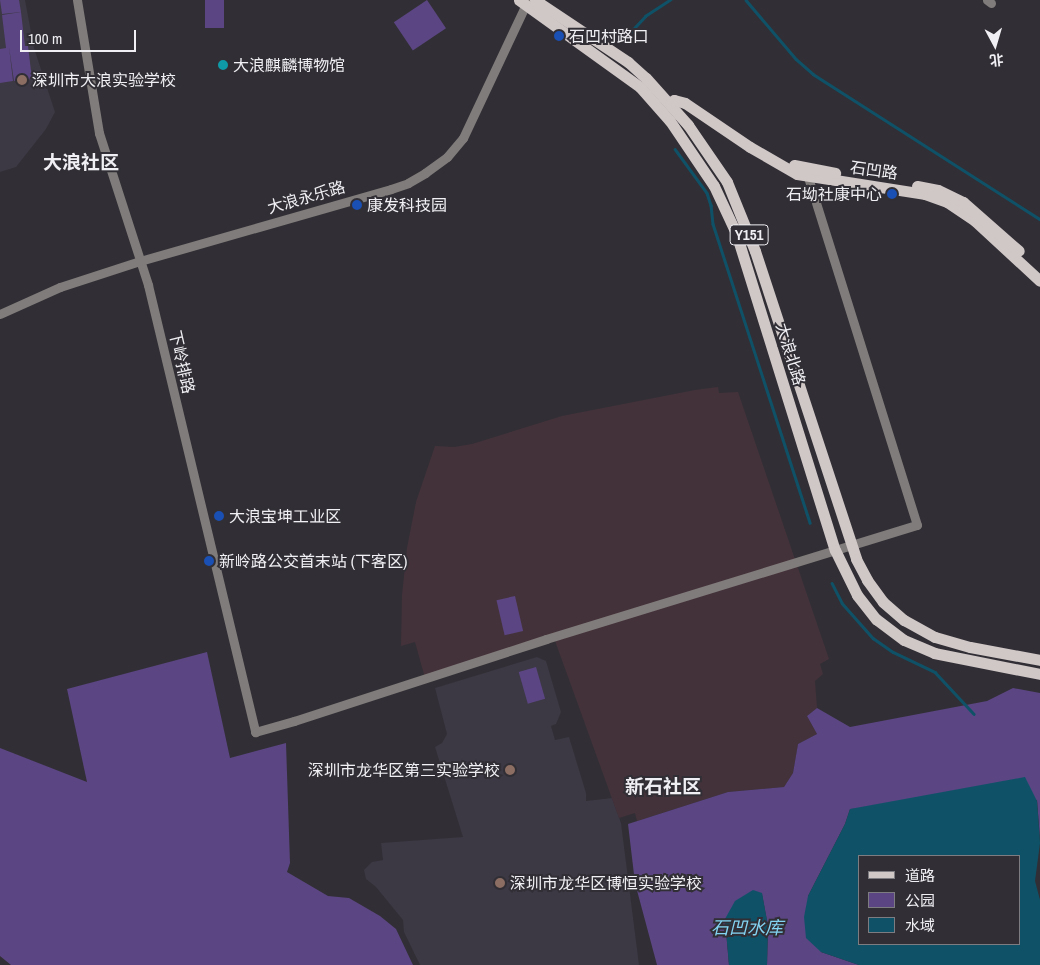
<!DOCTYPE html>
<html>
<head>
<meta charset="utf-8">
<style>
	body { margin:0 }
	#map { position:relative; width:1040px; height:965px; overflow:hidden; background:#312f35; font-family:"Archivo Narrow","Noto Sans SC",sans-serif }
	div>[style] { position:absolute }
	.built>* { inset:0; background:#3c3844 }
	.industrial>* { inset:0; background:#44323a }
	.green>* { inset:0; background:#5b4582; transform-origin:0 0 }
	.water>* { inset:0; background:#0f5268 }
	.stream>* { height:2.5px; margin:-1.25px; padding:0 1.25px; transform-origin:1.25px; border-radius:1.25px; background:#0f5268 }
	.minor>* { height:9px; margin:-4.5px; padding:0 4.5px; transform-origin:4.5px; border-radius:4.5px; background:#807c7b }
	.major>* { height:11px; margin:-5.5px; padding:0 5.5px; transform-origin:5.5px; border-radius:5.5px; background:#d0c7c7 }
	.dots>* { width:14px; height:14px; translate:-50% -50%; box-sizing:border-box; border:2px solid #312f35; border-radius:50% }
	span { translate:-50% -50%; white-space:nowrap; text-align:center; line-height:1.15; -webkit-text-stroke:4px #312f35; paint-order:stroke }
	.shield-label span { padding:1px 4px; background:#312f35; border:1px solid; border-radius:4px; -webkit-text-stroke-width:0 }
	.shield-label { font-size:15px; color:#f0eff3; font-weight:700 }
	.poi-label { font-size:16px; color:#f0eff3 }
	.left { translate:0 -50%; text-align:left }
	.right { translate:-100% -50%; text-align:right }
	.street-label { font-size:16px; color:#f0eff3 }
	.water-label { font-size:18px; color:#83d3f3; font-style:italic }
	.quarter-label { font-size:19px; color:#f0eff3; font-weight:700 }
	.legend { position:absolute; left:858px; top:855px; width:162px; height:90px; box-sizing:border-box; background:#312f35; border:1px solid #7d7c81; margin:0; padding:6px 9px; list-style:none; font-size:15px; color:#f0eff3 }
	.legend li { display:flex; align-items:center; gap:10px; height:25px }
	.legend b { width:25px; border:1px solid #7d7c81 }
	.north { position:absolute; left:970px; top:20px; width:50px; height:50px; -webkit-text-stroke:4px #312f35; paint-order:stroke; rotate:174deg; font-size:14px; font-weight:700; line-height:20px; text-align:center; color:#f0eff3 }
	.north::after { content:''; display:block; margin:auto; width:18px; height:22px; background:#f0eff3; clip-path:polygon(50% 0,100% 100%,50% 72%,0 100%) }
	.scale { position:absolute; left:20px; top:30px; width:116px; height:22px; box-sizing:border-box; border:2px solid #f0eff3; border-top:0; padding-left:6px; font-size:15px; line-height:18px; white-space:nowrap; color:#f0eff3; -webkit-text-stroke:4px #312f35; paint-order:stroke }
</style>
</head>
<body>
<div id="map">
	<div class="built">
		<div style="clip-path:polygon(0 0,25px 0,34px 48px,55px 112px,46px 129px,16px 167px,0 172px)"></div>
		<div style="clip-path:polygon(537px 657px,546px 661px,561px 712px,556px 724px,551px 726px,555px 740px,569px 737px,586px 793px,586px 801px,612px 798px,621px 823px,639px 965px,420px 965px,404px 932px,403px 920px,376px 887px,366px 879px,364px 870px,372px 862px,383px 860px,381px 843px,463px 837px,435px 747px,442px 743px,447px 734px,435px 688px)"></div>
	</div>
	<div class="industrial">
		<div style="clip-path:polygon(718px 387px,719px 393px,738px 392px,829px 659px,820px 664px,823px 674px,815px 681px,817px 708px,807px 716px,817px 734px,798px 744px,793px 773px,784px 787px,728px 792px,637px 821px,635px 813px,619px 818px,554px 638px,425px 678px,415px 642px,401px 646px,402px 595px,407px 548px,416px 502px,435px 446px,454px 447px,472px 444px,562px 416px,695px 390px)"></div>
	</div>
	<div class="green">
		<div style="clip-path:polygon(0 0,19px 0,21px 12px,2px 14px)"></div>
		<div style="left:205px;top:0;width:19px;height:28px"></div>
		<div style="left:427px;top:0;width:34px;height:40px;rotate:56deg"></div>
		<div style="clip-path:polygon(21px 12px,25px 46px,28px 46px,32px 79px,14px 81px,9px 47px,13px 81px,0 83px,0 49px,6px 48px,2px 15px)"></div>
		<div style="left:515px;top:596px;width:36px;height:19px;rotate:77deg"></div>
		<div style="clip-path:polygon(207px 652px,230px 758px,286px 743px,290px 863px,287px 872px,328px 896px,349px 898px,380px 916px,396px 929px,413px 965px,11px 965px,0 956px,0 748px,87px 782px,67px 689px)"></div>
		<div style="left:536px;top:667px;width:33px;height:18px;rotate:74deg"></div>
		<div style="clip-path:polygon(1013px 688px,1040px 693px,1040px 839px,1037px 800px,850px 809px,845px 824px,808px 896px,821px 952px,859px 965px,767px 965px,768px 926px,762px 894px,753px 891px,725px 919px,729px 965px,657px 965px,635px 883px,628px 824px,728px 792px,784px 787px,793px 773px,798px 744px,817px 734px,807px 716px,817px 708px,850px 727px,987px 701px)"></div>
	</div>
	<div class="water">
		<div style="clip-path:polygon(evenodd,1025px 777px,1037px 801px,1040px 843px,1035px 881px,1040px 900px,1040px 965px,859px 965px,821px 952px,806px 938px,804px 917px,808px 896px,845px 824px,850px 809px,1025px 777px,1019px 856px,1019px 944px,859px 944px,859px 856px,1019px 856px)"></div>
		<div style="clip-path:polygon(753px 890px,762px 893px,768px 926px,767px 965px,729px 965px,725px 919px,735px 901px)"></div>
	</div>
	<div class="stream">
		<div style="left:746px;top:0;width:77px;rotate:49.7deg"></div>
		<div style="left:796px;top:59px;width:23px;rotate:41deg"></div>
		<div style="left:813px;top:74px;width:269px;rotate:32.6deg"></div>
		<div style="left:623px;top:40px;width:33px;rotate:-47deg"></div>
		<div style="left:645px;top:16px;width:30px;rotate:-33deg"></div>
		<div style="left:675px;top:149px;width:54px;rotate:54deg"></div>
		<div style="left:707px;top:193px;width:13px;rotate:72deg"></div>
		<div style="left:711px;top:205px;width:19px;rotate:84deg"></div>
		<div style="left:713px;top:224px;width:314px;rotate:72deg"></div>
		<div style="left:832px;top:583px;width:22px;rotate:63deg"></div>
		<div style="left:842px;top:603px;width:47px;rotate:48.5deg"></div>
		<div style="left:873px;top:638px;width:24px;rotate:35deg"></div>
		<div style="left:893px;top:652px;width:47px;rotate:25.5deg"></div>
		<div style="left:935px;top:672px;width:57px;rotate:47.1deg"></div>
	</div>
	<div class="minor">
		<div style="left:77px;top:0;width:135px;rotate:80.6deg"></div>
		<div style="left:99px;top:133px;width:160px;rotate:72.1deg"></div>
		<div style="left:148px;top:285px;width:460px;rotate:76.5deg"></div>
		<div style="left:255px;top:732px;width:41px;rotate:-15.8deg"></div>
		<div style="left:294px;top:721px;width:265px;rotate:-18deg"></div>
		<div style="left:546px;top:639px;width:388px;rotate:-17.1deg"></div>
		<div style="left:917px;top:525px;width:371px;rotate:-107.4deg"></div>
		<div style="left:987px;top:0;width:5px;rotate:37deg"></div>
		<div style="left:0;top:314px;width:66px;rotate:-24.2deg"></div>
		<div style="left:60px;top:287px;width:84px;rotate:-18deg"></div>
		<div style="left:140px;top:261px;width:261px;rotate:-16deg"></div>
		<div style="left:391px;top:189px;width:18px;rotate:-19deg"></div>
		<div style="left:408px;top:183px;width:20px;rotate:-30deg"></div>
		<div style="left:425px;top:173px;width:27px;rotate:-36deg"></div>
		<div style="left:447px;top:157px;width:25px;rotate:-50deg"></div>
		<div style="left:463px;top:138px;width:148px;rotate:-64.8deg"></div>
		<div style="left:526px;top:4px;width:6px;rotate:-45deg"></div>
	</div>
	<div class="major">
		<div style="left:519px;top:0;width:149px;rotate:35.7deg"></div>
		<div style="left:640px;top:87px;width:45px;rotate:48.6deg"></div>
		<div style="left:670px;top:121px;width:78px;rotate:55.9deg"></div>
		<div style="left:714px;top:186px;width:52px;rotate:64.9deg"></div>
		<div style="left:736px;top:233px;width:332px;rotate:72.7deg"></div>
		<div style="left:835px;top:550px;width:50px;rotate:63.9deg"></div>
		<div style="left:857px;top:595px;width:31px;rotate:52deg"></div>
		<div style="left:876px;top:619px;width:35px;rotate:37deg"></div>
		<div style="left:904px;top:640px;width:33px;rotate:23deg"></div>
		<div style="left:934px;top:653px;width:108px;rotate:11.2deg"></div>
		<div style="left:535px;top:0;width:112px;rotate:33.7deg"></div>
		<div style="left:628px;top:62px;width:24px;rotate:42deg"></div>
		<div style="left:646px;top:78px;width:63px;rotate:48.2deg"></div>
		<div style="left:688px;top:125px;width:69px;rotate:55.6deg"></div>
		<div style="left:727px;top:182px;width:74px;rotate:67.9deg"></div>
		<div style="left:755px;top:251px;width:324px;rotate:71.8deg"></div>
		<div style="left:856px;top:559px;width:24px;rotate:62deg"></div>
		<div style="left:867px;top:580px;width:27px;rotate:54deg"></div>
		<div style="left:883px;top:602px;width:28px;rotate:41deg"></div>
		<div style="left:904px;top:620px;width:35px;rotate:29deg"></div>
		<div style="left:935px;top:637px;width:36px;rotate:16deg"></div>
		<div style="left:970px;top:647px;width:71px;rotate:10.5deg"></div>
		<div style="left:670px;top:103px;width:5px;rotate:-37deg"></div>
		<div style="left:674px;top:100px;width:11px;rotate:15deg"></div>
		<div style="left:685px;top:103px;width:78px;rotate:34.1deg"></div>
		<div style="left:750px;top:147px;width:54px;rotate:29.9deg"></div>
		<div style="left:797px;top:174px;width:130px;rotate:8.9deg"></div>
		<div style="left:925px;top:194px;width:23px;rotate:20deg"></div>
		<div style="left:947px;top:202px;width:34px;rotate:34deg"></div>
		<div style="left:975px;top:221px;width:88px;rotate:42.7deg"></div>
		<div style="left:794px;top:165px;width:42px;rotate:11deg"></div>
		<div style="left:917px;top:186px;width:21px;rotate:11deg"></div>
		<div style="left:938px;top:190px;width:28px;rotate:26deg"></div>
		<div style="left:963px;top:202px;width:74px;rotate:41.2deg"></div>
	</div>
	<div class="dots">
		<div style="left:559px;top:36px;background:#1a4fb4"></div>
		<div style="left:223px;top:65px;background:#0f9aa8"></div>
		<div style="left:22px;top:80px;background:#8d6e63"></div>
		<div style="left:892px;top:194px;background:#1a4fb4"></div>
		<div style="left:357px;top:205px;background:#1a4fb4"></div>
		<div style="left:219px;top:516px;background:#1a4fb4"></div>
		<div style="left:209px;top:561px;background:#1a4fb4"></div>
		<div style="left:510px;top:770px;background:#8d6e63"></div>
		<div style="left:500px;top:883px;background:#8d6e63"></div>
	</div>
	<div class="shield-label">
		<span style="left:749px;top:235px">Y151</span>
	</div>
	<div class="poi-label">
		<span class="left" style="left:569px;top:36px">石凹村路口</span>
		<span class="left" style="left:233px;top:65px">大浪麒麟博物馆</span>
		<span class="left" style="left:32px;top:80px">深圳市大浪实验学校</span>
		<span class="right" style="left:882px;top:194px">石坳社康中心</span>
		<span class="left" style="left:367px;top:205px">康发科技园</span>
		<span class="left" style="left:229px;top:516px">大浪宝坤工业区</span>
		<span class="left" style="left:219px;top:561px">新岭路公交首末站 (下客区)</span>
		<span class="right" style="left:500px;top:770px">深圳市龙华区第三实验学校</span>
		<span class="left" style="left:510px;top:883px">深圳市龙华区博恒实验学校</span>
	</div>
	<div class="street-label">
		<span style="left:874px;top:170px;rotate:8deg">石凹路</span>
		<span style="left:306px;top:197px;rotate:-16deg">大浪永乐路</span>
		<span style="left:791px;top:354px;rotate:73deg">大浪北路</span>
		<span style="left:182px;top:362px;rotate:77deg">下岭排路</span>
	</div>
	<div class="water-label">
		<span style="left:747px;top:928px">石凹水库</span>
	</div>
	<div class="quarter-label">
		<span style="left:81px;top:163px">大浪社区</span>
		<span style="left:663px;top:787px">新石社区</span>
	</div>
	<ul class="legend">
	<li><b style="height:6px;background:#d0c7c7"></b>道路</li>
	<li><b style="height:14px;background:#5b4582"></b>公园</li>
	<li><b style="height:14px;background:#0f5268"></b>水域</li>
	</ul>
	<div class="north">北</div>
	<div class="scale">100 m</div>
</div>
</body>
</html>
